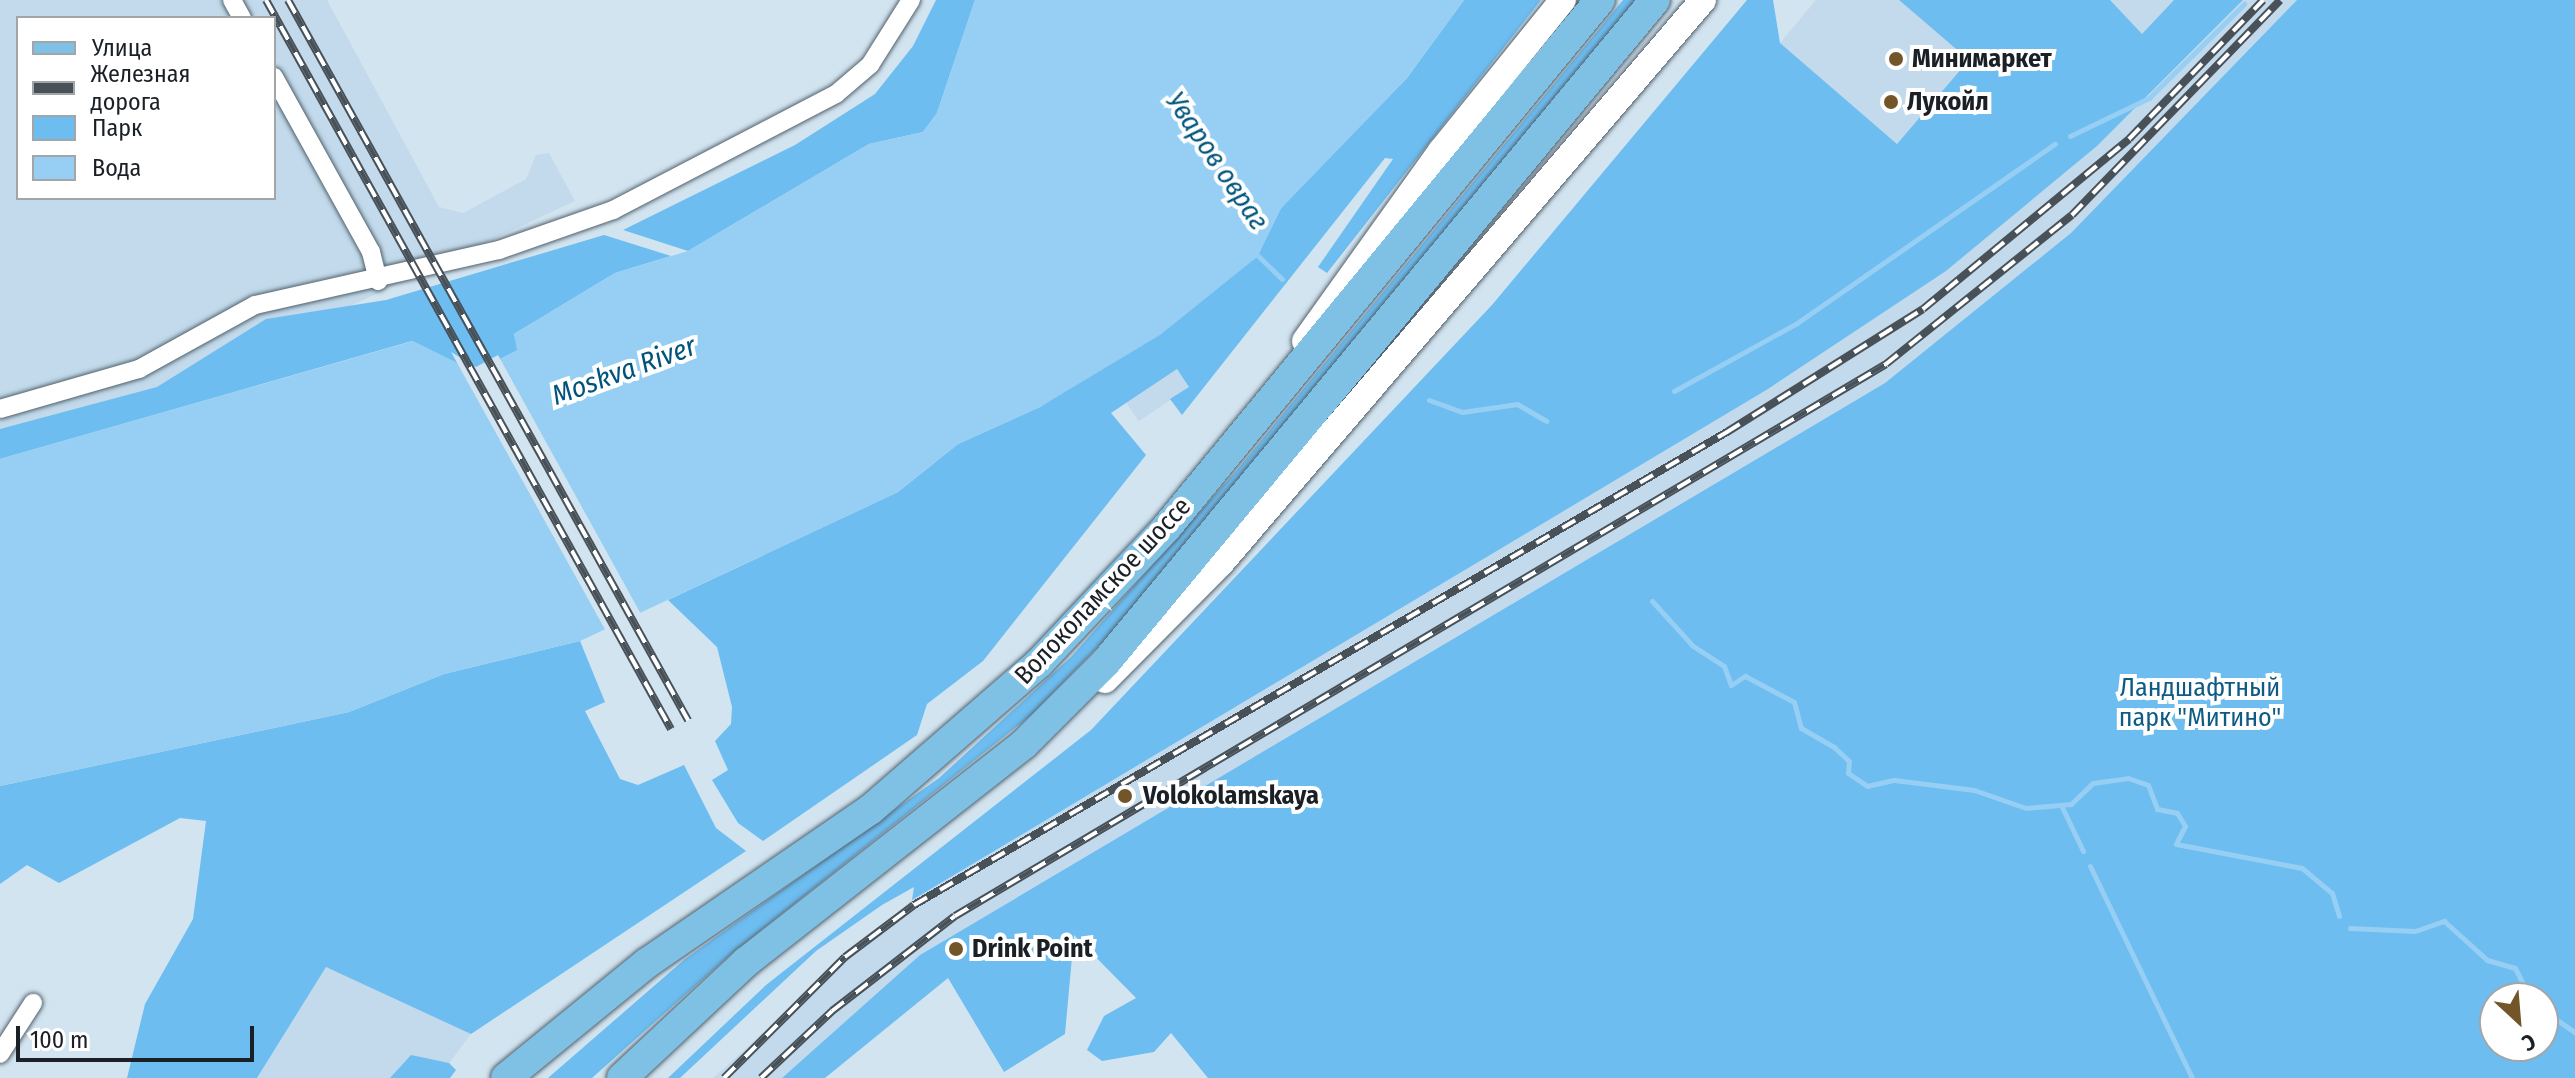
<!DOCTYPE html>
<html>
<head>
<meta charset="utf-8">
<style>
	body { margin:0 }
	#map { position:relative; width:2575px; height:1078px; overflow:hidden; background:#d2e4f0; font-family:"Fira Sans Condensed",sans-serif }
	div>[style] { position:absolute }
	.built>* { inset:0; background:#c2daeb; transform-origin:0 0 }
	.green>* { inset:0; background:#6dbdf0 }
	.water>* { inset:0; background:#97cef3 }
	.pier>* { inset:0; background:#d2e4f0 }
	.stream>* { height:5px; margin:-2.5px; padding:0 2.5px; transform-origin:2.5px; border-radius:2.5px; background:#97cef3 }
	.roads { filter:drop-shadow(0 0 2px #52616c) drop-shadow(0 0 2px #52616c) }
	.street>* { height:18px; margin:-9px; padding:0 9px; transform-origin:9px; border-radius:9px; background:#fff }
	.secondary>* { height:26px; margin:-13px; padding:0 13px; transform-origin:13px; border-radius:13px; background:#fff }
	.primary>* { height:30px; margin:-15px; padding:0 15px; transform-origin:15px; border-radius:15px; background:#7fc1e4 }
	.rail>* { height:8px; margin-top:-4px; transform-origin:0; background:repeating-linear-gradient(90deg,#fff 0 15px,#485158 0 30px); box-sizing:border-box; border-block:2px solid #485158 }
	.dots>* { width:22px; height:22px; translate:-50% -50%; box-sizing:border-box; border:4px solid #fff; border-radius:50% }
	span { translate:-50% -50%; white-space:nowrap; text-align:center; line-height:1.15; -webkit-text-stroke:8px #fff; paint-order:stroke }
	.poi-label { font-size:26px; color:#1a2025; font-weight:700 }
	.left { translate:0 -50%; text-align:left }
	.street-label { font-size:26px; color:#1a2025 }
	.park-label { font-size:26px; color:#0e5c84 }
	.water-label { font-size:28px; color:#00547c; font-style:italic }
	.legend { position:absolute; left:16px; top:16px; width:260px; height:184px; box-sizing:border-box; background:#fff; border:2px solid #a3a6a8; margin:0; padding:10px 14px; list-style:none; font-size:24px; color:#1a2025 }
	.legend li { display:flex; align-items:center; gap:16px; height:40px }
	.legend b { width:40px; border:2px solid #a3a6a8 }
	.north { position:absolute; left:2479px; top:982px; width:80px; height:80px; box-sizing:border-box; background:#fff; border:2px solid #a3a6a8; border-radius:50%; rotate:154deg; font-size:22px; font-weight:700; line-height:32px; text-align:center; color:#1a2025 }
	.north::after { content:''; display:block; margin:auto; width:28px; height:36px; background:#725528; clip-path:polygon(50% 0,100% 100%,50% 72%,0 100%) }
	.scale { position:absolute; left:16px; top:1026px; width:238px; height:36px; box-sizing:border-box; border:4px solid #1a2025; border-top:0; padding-left:10px; font-size:24px; line-height:28px; white-space:nowrap; color:#1a2025; -webkit-text-stroke:6px #fff; paint-order:stroke }
</style>
</head>
<body>
<div id="map">
	<div class="built">
		<div style="clip-path:polygon(evenodd,0 0,327px 0,439px 207px,463px 213px,526px 179px,536px 155px,549px 153px,575px 201px,155px 397px,0 448px,0 0,18px 18px,274px 18px,274px 198px,18px 198px,18px 18px)"></div>
		<div style="clip-path:polygon(1816px 0,1899px 0,1970px 60px,1897px 144px,1780px 43px)"></div>
		<div style="clip-path:polygon(2110px 0,2174px 0,2142px 35px)"></div>
		<div style="clip-path:polygon(2243px 0,2297px 0,2071px 233px,1885px 383px,920px 955px,782px 1078px,713px 1078px,923px 890px,1768px 389px,1946px 271px,2097px 146px)"></div>
		<div style="left:1177px;top:369px;width:22px;height:61px;rotate:56deg"></div>
		<div style="clip-path:polygon(326px 967px,426px 1009px,471px 1034px,438px 1078px,257px 1078px)"></div>
	</div>
	<div class="green">
		<div style="clip-path:polygon(936px 0,975px 0,937px 113px,923px 132px,869px 144px,688px 251px,623px 230px,795px 145px,875px 94px,913px 46px)"></div>
		<div style="clip-path:polygon(1464px 0,1541px 0,1327px 273px,1318px 267px,1393px 159px,1385px 158px,1182px 415px,1170px 399px,1189px 387px,1177px 369px,1111px 413px,1146px 455px,983px 661px,927px 704px,917px 735px,763px 841px,738px 823px,712px 780px,728px 770px,715px 741px,731px 724px,732px 707px,717px 647px,668px 600px,898px 492px,958px 444px,1040px 407px,1257px 257px,1281px 208px,1407px 78px)"></div>
		<div style="clip-path:polygon(1623px 0,1637px 0,1122px 622px,1030px 716px,730px 955px,592px 1078px,548px 1078px,685px 959px,939px 778px,1071px 657px,1237px 470px)"></div>
		<div style="clip-path:polygon(1747px 0,1773px 0,1780px 43px,1897px 144px,1969px 60px,1899px 0,2110px 0,2142px 34px,2174px 0,2243px 0,2097px 146px,1946px 271px,1768px 389px,912px 900px,914px 887px,882px 905px,816px 951px,680px 1078px,668px 1078px,766px 985px,1091px 730px,1492px 305px)"></div>
		<div style="clip-path:polygon(evenodd,2297px 0,2575px 0,2575px 1078px,1208px 1078px,1171px 1033px,1154px 1052px,1102px 1061px,1087px 1050px,1104px 1016px,1136px 998px,1074px 935px,1065px 1034px,1004px 1072px,948px 978px,825px 1078px,782px 1078px,920px 955px,1885px 383px,2071px 233px,2297px 0,2495px 998px,2543px 998px,2543px 1046px,2495px 1046px,2495px 998px)"></div>
		<div style="clip-path:polygon(604px 235px,671px 256px,615px 273px,514px 334px,518px 350px,475px 372px,412px 341px,0 459px,0 429px,157px 387px,266px 319px,386px 300px)"></div>
		<div style="clip-path:polygon(580px 641px,605px 702px,585px 711px,620px 779px,638px 785px,684px 765px,716px 828px,746px 851px,471px 1034px,326px 967px,257px 1078px,127px 1078px,145px 1004px,193px 919px,206px 821px,180px 818px,59px 883px,27px 865px,0 884px,0 786px,349px 712px,444px 674px)"></div>
		<div style="clip-path:polygon(411px 1055px,449px 1063px,456px 1070px,450px 1078px,390px 1078px)"></div>
	</div>
	<div class="water">
		<div style="clip-path:polygon(975px 0,1464px 0,1407px 78px,1281px 208px,1257px 257px,1160px 335px,1040px 407px,958px 444px,898px 492px,580px 641px,444px 674px,349px 712px,0 786px,0 459px,413px 341px,475px 372px,517px 350px,514px 334px,615px 273px,688px 251px,869px 144px,923px 132px,937px 113px)"></div>
	</div>
	<div class="pier">
		<div style="clip-path:polygon(451px 352px,476px 367px,498px 355px,642px 616px,607px 633px)"></div>
	</div>
	<div class="stream">
		<div style="left:2070px;top:136px;width:88px;rotate:-25.7deg"></div>
		<div style="left:2149px;top:98px;width:134px;rotate:-44.7deg"></div>
		<div style="left:1254px;top:252px;width:39px;rotate:44deg"></div>
		<div style="left:1674px;top:391px;width:141px;rotate:-28.9deg"></div>
		<div style="left:1797px;top:323px;width:314px;rotate:-34.8deg"></div>
		<div style="left:1429px;top:400px;width:35px;rotate:20deg"></div>
		<div style="left:1462px;top:412px;width:56px;rotate:-8.3deg"></div>
		<div style="left:1517px;top:404px;width:34px;rotate:30deg"></div>
		<div style="left:1652px;top:601px;width:61px;rotate:47.7deg"></div>
		<div style="left:1693px;top:646px;width:37px;rotate:33deg"></div>
		<div style="left:1724px;top:666px;width:20px;rotate:70deg"></div>
		<div style="left:1731px;top:685px;width:17px;rotate:-33deg"></div>
		<div style="left:1745px;top:676px;width:55px;rotate:28deg"></div>
		<div style="left:1794px;top:702px;width:27px;rotate:75deg"></div>
		<div style="left:1801px;top:728px;width:39px;rotate:30deg"></div>
		<div style="left:1835px;top:748px;width:19px;rotate:43deg"></div>
		<div style="left:1849px;top:761px;width:12px;rotate:95deg"></div>
		<div style="left:1848px;top:773px;width:23px;rotate:34deg"></div>
		<div style="left:1867px;top:786px;width:28px;rotate:-13deg"></div>
		<div style="left:1894px;top:780px;width:81px;rotate:7.1deg"></div>
		<div style="left:1974px;top:790px;width:55px;rotate:19.1deg"></div>
		<div style="left:2026px;top:808px;width:45px;rotate:-5.1deg"></div>
		<div style="left:2071px;top:804px;width:30px;rotate:-44deg"></div>
		<div style="left:2093px;top:783px;width:35px;rotate:-8deg"></div>
		<div style="left:2128px;top:778px;width:21px;rotate:19deg"></div>
		<div style="left:2148px;top:785px;width:26px;rotate:69deg"></div>
		<div style="left:2157px;top:809px;width:20px;rotate:11deg"></div>
		<div style="left:2177px;top:813px;width:15px;rotate:58deg"></div>
		<div style="left:2185px;top:826px;width:20px;rotate:117deg"></div>
		<div style="left:2176px;top:844px;width:128px;rotate:10.8deg"></div>
		<div style="left:2302px;top:868px;width:39px;rotate:40deg"></div>
		<div style="left:2332px;top:893px;width:24px;rotate:73deg"></div>
		<div style="left:2061px;top:805px;width:51px;rotate:64.4deg"></div>
		<div style="left:2090px;top:866px;width:235px;rotate:64.3deg"></div>
		<div style="left:2350px;top:928px;width:65px;rotate:2.6deg"></div>
		<div style="left:2415px;top:931px;width:31px;rotate:-19deg"></div>
		<div style="left:2444px;top:921px;width:58px;rotate:42.2deg"></div>
		<div style="left:2487px;top:960px;width:29px;rotate:16deg"></div>
		<div style="left:2515px;top:968px;width:34px;rotate:63deg"></div>
		<div style="left:2543px;top:1010px;width:39px;rotate:35deg"></div>
	</div>
	<div class="roads">
		<div class="street">
			<div style="left:232px;top:0;width:21px;rotate:61deg"></div>
			<div style="left:274px;top:77px;width:200px;rotate:61deg"></div>
			<div style="left:371px;top:252px;width:30px;rotate:76deg"></div>
			<div style="left:0;top:409px;width:145px;rotate:-16.1deg"></div>
			<div style="left:139px;top:369px;width:132px;rotate:-28.9deg"></div>
			<div style="left:255px;top:305px;width:250px;rotate:-12.7deg"></div>
			<div style="left:499px;top:250px;width:121px;rotate:-19.3deg"></div>
			<div style="left:613px;top:210px;width:251px;rotate:-27.5deg"></div>
			<div style="left:836px;top:94px;width:45px;rotate:-40.5deg"></div>
			<div style="left:870px;top:65px;width:77px;rotate:-57.8deg"></div>
			<div style="left:0;top:1054px;width:61px;rotate:-57.1deg"></div>
		</div>
		<div class="secondary">
			<div style="left:1305px;top:341px;width:234px;rotate:-54.4deg"></div>
			<div style="left:1441px;top:151px;width:194px;rotate:-51.1deg"></div>
			<div style="left:1105px;top:680px;width:165px;rotate:-45.2deg"></div>
			<div style="left:1221px;top:563px;width:741px;rotate:-49.43deg"></div>
		</div>
		<div class="primary">
			<div style="left:506px;top:1078px;width:182px;rotate:-39.2deg"></div>
			<div style="left:647px;top:963px;width:270px;rotate:-34.5deg"></div>
			<div style="left:870px;top:810px;width:224px;rotate:-41deg"></div>
			<div style="left:1039px;top:663px;width:187px;rotate:-46.7deg"></div>
			<div style="left:1167px;top:527px;width:682px;rotate:-50.59deg"></div>
			<div style="left:622px;top:1078px;width:170px;rotate:-43.1deg"></div>
			<div style="left:746px;top:962px;width:353px;rotate:-38.1deg"></div>
			<div style="left:1024px;top:744px;width:116px;rotate:-45deg"></div>
			<div style="left:1106px;top:662px;width:860px;rotate:-50.33deg"></div>
		</div>
	</div>
	<div class="rail">
		<div style="left:266px;top:0;width:834px;rotate:60.95deg"></div>
		<div style="left:288px;top:0;width:824px;rotate:60.95deg"></div>
		<div style="left:724px;top:1078px;width:171px;rotate:-45deg"></div>
		<div style="left:845px;top:957px;width:86px;rotate:-37deg"></div>
		<div style="left:914px;top:905px;width:941px;rotate:-30.19deg"></div>
		<div style="left:1727px;top:432px;width:231px;rotate:-32.1deg"></div>
		<div style="left:1923px;top:309px;width:267px;rotate:-39.5deg"></div>
		<div style="left:2129px;top:139px;width:193px;rotate:-46deg"></div>
		<div style="left:761px;top:1078px;width:98px;rotate:-43.3deg"></div>
		<div style="left:832px;top:1011px;width:155px;rotate:-37.7deg"></div>
		<div style="left:955px;top:916px;width:1082px;rotate:-30.66deg"></div>
		<div style="left:1886px;top:364px;width:238px;rotate:-38.7deg"></div>
		<div style="left:2072px;top:215px;width:299px;rotate:-45.9deg"></div>
	</div>
	<div class="dots">
		<div style="left:1896px;top:59px;background:#725528"></div>
		<div style="left:1891px;top:102px;background:#725528"></div>
		<div style="left:1125px;top:796px;background:#725528"></div>
		<div style="left:956px;top:949px;background:#725528"></div>
	</div>
	<div class="poi-label">
		<span class="left" style="left:1912px;top:59px">Минимаркет</span>
		<span class="left" style="left:1907px;top:102px">Лукойл</span>
		<span class="left" style="left:1143px;top:796px">Volokolamskaya</span>
		<span class="left" style="left:972px;top:949px">Drink Point</span>
	</div>
	<div class="street-label">
		<span style="left:1103px;top:591px;rotate:-47deg">Волоколамское шоссе</span>
	</div>
	<div class="park-label">
		<span style="left:2200px;top:703px">Ландшафтный<br>парк "Митино"</span>
	</div>
	<div class="water-label">
		<span style="left:1217px;top:161px;rotate:56deg">Уваров овраг</span>
		<span style="left:624px;top:371px;rotate:-20deg">Moskva River</span>
	</div>
	<ul class="legend">
	<li><b style="height:10px;background:#7fc1e4"></b>Улица</li>
	<li><b style="height:10px;background:#485158"></b>Железная дорога</li>
	<li><b style="height:22px;background:#6dbdf0"></b>Парк</li>
	<li><b style="height:22px;background:#97cef3"></b>Вода</li>
	</ul>
	<div class="north">С</div>
	<div class="scale">100 m</div>
</div>
</body>
</html>
